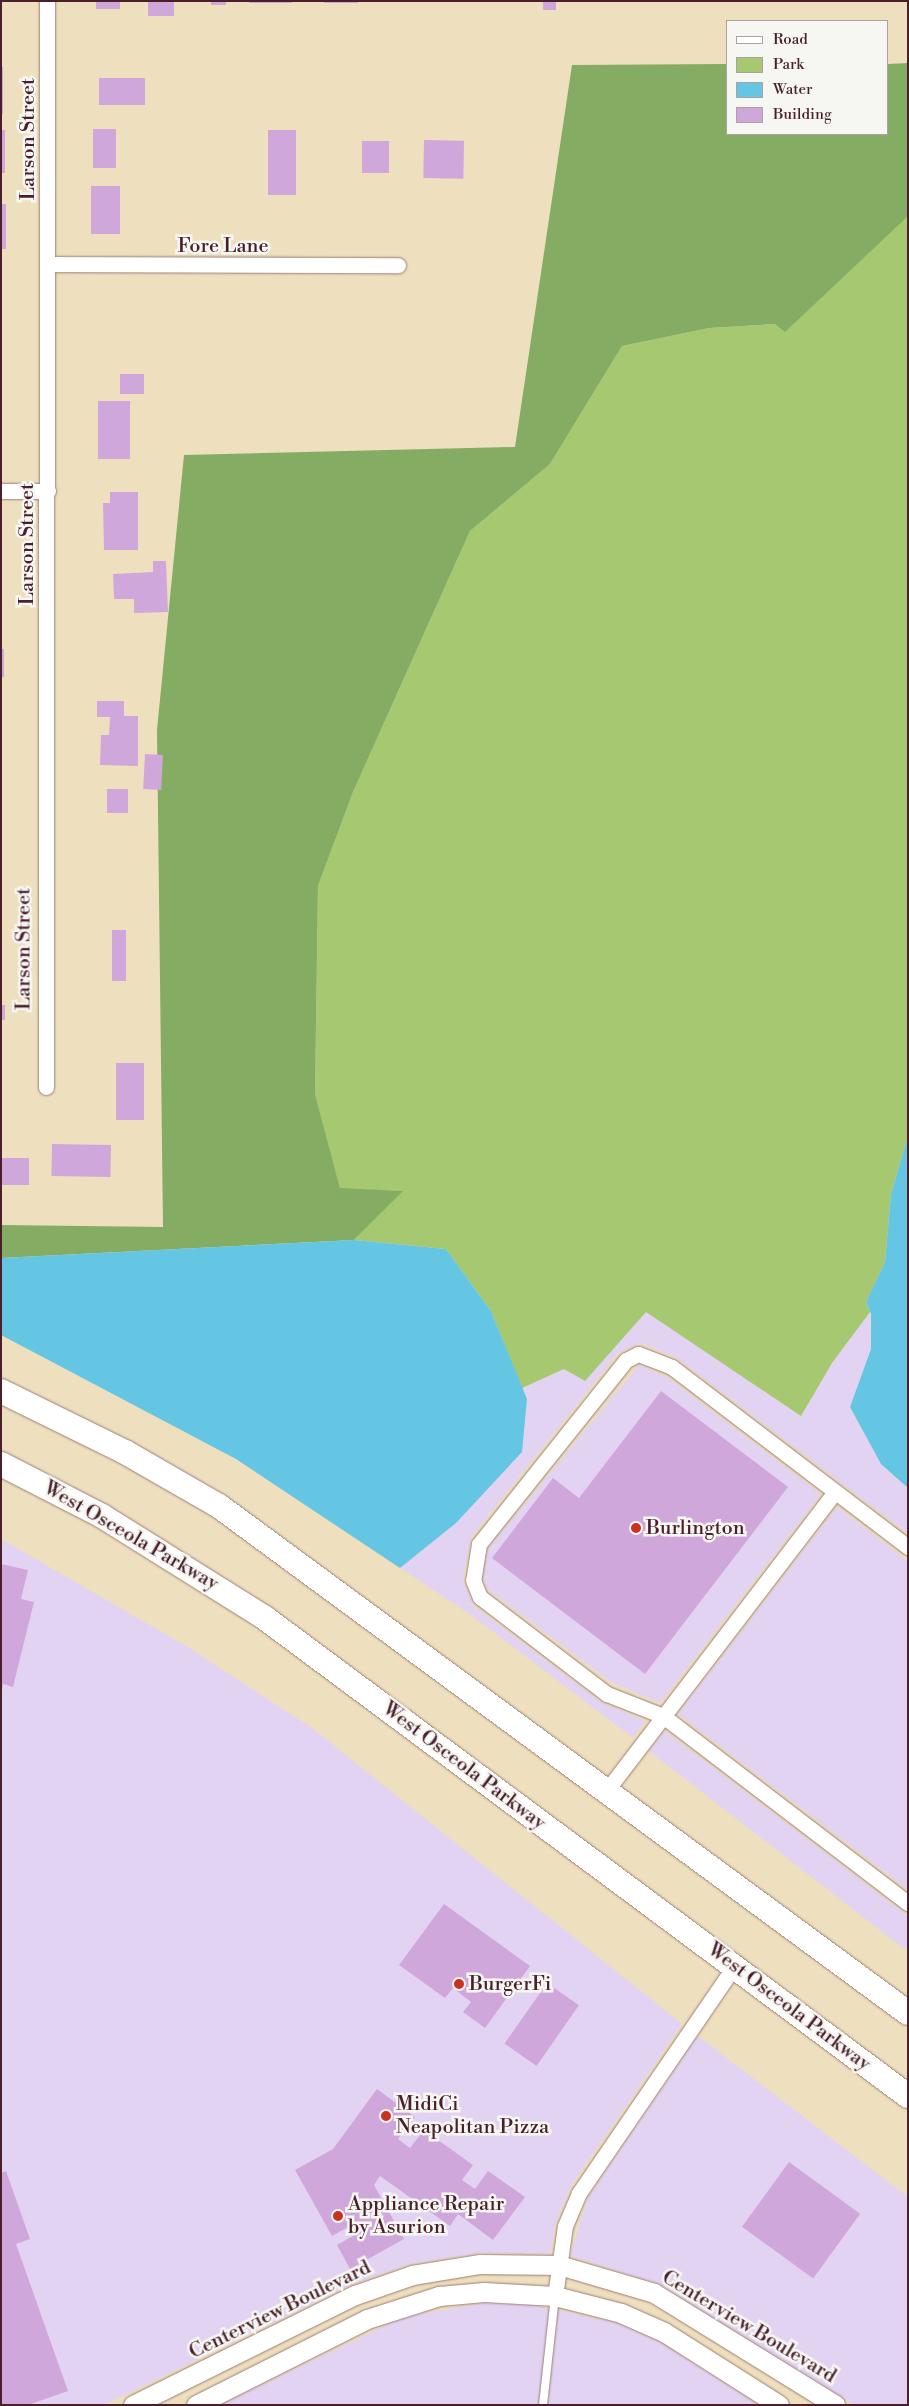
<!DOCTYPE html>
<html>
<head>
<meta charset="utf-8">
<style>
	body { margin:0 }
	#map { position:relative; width:909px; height:2406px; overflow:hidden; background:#eedfbe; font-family:"Libre Bodoni",serif }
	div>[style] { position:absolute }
	.built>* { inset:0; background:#e3d3f2 }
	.green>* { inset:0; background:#a6c871 }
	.forest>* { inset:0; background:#84ac63 }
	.water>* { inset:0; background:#64c6e2 }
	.building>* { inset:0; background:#d0a7db; transform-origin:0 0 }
	.roads { filter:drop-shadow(0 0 1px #9c7f74) drop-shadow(0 0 1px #9c7f74) }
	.service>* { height:8px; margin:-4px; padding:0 4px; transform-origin:4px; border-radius:4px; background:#fff }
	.minor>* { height:15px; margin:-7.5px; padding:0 7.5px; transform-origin:7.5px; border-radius:7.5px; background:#fff }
	.tertiary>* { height:19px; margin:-9.5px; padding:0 9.5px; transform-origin:9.5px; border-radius:9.5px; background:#fff }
	.primary>* { height:24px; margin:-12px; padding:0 12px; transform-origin:12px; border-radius:12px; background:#fff }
	.dots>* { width:14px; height:14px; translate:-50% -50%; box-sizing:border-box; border:2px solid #f6f6f2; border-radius:50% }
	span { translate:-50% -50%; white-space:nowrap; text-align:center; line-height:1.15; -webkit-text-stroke:5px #f6f6f2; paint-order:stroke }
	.street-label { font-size:20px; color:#4a1f2b }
	.poi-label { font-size:20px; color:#4a1f2b }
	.left { translate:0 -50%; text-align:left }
	.frame { position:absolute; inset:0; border:2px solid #4a1f2b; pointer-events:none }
	.legend { position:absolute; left:726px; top:20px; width:162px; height:115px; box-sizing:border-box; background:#f6f6f2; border:1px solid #b1a0a2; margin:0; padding:6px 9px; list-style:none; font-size:15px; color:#4a1f2b }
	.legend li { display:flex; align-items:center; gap:10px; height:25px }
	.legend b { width:25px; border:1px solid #b1a0a2 }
</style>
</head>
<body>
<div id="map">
	<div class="built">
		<div style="clip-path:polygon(646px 1311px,801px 1416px,832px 1363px,870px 1312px,871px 1349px,850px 1407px,881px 1464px,908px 1488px,908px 1534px,677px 1358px,640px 1343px,618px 1353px,471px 1537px,463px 1580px,474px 1606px,602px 1703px,646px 1721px,633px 1738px,471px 1615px,400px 1568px,456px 1523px,527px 1399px,522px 1388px,564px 1369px,585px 1381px)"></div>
		<div style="clip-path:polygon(639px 1365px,667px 1377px,821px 1494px,660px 1703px,612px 1683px,487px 1589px,483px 1578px,487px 1550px)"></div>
		<div style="clip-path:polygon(837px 1507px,908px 1561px,908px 1890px,678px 1714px)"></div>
		<div style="clip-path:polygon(1px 1539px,186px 1646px,312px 1728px,682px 2024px,571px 2186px,556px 2222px,550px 2254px,480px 2253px,410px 2264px,351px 2285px,104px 2405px,1px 2405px)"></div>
		<div style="clip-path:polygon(665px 1731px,908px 1916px,908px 1952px,649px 1751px)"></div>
		<div style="clip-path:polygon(698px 2036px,908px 2197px,908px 2405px,854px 2405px,659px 2284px,570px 2256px,587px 2199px)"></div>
		<div style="clip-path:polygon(484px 2303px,529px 2304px,618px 2323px,660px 2342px,759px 2405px,220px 2405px,403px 2317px)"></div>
	</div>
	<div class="green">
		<div style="clip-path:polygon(908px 216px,908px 1136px,891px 1194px,885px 1262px,866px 1302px,870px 1312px,832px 1363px,801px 1416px,646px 1312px,585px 1381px,564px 1369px,522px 1388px,491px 1311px,446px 1249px,354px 1240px,402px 1191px,340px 1189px,315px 1094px,318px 886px,353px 792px,470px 531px,550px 464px,622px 346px,709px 328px,775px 324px)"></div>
	</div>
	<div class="forest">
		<div style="clip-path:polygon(908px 63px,908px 216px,785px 332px,775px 324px,709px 328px,622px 346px,550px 464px,470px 531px,353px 792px,318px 886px,315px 1094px,340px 1188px,403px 1191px,354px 1240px,1px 1258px,1px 1225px,163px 1227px,157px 730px,184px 455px,515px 447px,572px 65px,728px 64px,728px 134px,888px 134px,888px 64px)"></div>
	</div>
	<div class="water">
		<div style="clip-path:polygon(908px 1136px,908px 1488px,881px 1464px,850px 1407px,871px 1349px,871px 1314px,866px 1302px,885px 1262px,891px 1194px)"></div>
		<div style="clip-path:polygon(354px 1240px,446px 1249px,491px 1311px,527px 1399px,522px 1452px,456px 1523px,400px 1568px,236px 1459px,1px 1335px,1px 1258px)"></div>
	</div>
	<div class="building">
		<div style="left:96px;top:1px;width:24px;height:8px"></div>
		<div style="left:148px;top:1px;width:26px;height:15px"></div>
		<div style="left:211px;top:1px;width:15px;height:4px"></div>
		<div style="left:249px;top:1px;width:43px;height:2px"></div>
		<div style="left:324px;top:1px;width:34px;height:2px"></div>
		<div style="left:543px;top:1px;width:13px;height:9px"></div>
		<div style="left:1px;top:67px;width:2px;height:47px"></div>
		<div style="left:99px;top:78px;width:46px;height:27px"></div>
		<div style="left:93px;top:129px;width:23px;height:39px"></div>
		<div style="left:1px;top:130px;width:4px;height:43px"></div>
		<div style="left:268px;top:130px;width:28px;height:65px"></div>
		<div style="left:424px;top:140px;width:40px;height:38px;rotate:1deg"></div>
		<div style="left:362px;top:141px;width:27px;height:32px"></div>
		<div style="left:91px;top:186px;width:29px;height:48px"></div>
		<div style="left:1px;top:204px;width:5px;height:45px"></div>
		<div style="left:120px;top:374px;width:24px;height:20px"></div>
		<div style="left:98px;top:401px;width:32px;height:58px"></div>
		<div style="clip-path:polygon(110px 492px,138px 492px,138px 550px,104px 550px,103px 503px,110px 503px)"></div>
		<div style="clip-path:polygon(153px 561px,166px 561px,168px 612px,134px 613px,134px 599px,114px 599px,113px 574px,153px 572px)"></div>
		<div style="left:1px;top:649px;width:3px;height:28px"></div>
		<div style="clip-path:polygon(97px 701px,124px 701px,124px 716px,138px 716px,138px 766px,100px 765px,101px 735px,109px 735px,110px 717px,97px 717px)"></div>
		<div style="left:145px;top:754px;width:18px;height:35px;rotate:3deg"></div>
		<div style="left:107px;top:789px;width:21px;height:24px"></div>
		<div style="left:112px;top:930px;width:14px;height:51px"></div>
		<div style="left:1px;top:1005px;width:4px;height:15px"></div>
		<div style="left:116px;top:1063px;width:28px;height:57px"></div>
		<div style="left:52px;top:1144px;width:59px;height:32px;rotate:1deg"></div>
		<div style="left:1px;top:1158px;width:28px;height:27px"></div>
		<div style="clip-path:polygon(661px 1391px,788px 1487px,645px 1674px,492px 1558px,553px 1478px,579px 1498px)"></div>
		<div style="clip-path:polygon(1px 1564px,28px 1570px,21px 1599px,34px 1602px,13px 1687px,3px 1684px,2px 1689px)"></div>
		<div style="clip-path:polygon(444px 1904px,530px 1966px,485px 2028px,463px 2012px,471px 2002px,453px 1988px,445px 1998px,399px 1965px)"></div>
		<div style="left:547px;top:1983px;width:39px;height:74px;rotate:35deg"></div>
		<div style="clip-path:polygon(377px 2089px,415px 2117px,398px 2139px,410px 2148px,424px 2130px,473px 2165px,462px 2180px,475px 2189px,488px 2171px,525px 2197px,493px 2240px,458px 2214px,450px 2226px,380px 2176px,374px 2185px,404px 2239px,350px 2269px,337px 2245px,353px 2236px,348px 2227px,332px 2236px,295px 2170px,333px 2149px)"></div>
		<div style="left:789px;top:2162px;width:88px;height:80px;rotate:36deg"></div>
		<div style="clip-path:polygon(6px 2171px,30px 2239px,16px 2244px,68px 2391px,28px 2405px,1px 2405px,1px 2173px)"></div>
	</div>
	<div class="roads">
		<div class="service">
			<div style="left:543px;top:2405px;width:110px;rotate:-83.7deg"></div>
		</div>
		<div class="minor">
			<div style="left:48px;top:264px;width:350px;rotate:0.2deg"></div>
			<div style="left:1px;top:491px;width:47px"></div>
			<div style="left:46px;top:1087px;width:1086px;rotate:-89.95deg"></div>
			<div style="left:908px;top:1547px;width:297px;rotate:-142.7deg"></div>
			<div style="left:672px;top:1367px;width:36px;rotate:-159deg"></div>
			<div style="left:638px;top:1354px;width:13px;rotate:153deg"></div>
			<div style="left:626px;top:1360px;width:236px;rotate:128.6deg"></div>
			<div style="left:479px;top:1544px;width:36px;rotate:99deg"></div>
			<div style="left:473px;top:1580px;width:18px;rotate:68deg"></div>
			<div style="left:480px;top:1597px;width:160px;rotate:37.4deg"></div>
			<div style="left:607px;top:1694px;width:60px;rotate:21.4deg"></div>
			<div style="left:663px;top:1716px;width:308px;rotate:37.4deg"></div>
			<div style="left:607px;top:1790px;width:375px;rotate:-52.6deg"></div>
			<div style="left:555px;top:2296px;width:71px;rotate:-81.9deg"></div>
			<div style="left:565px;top:2226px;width:36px;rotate:-67deg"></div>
			<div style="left:579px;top:2193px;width:274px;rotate:-55.6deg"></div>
		</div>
		<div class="tertiary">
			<div style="left:133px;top:2405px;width:248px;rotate:-26.4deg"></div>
			<div style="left:355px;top:2295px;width:60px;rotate:-19.3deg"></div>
			<div style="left:412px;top:2275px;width:69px;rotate:-9.2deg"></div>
			<div style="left:480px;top:2264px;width:79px;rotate:0.7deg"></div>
			<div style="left:559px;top:2265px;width:99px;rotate:16.4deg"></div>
			<div style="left:654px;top:2293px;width:213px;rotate:31.7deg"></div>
			<div style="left:196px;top:2405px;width:191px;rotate:-26.7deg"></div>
			<div style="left:367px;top:2319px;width:76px;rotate:-17.7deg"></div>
			<div style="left:439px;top:2296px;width:45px;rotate:-5.1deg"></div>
			<div style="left:484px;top:2292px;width:71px;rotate:3.2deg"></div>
			<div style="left:555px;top:2296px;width:68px;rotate:14.4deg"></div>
			<div style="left:621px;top:2313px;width:47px;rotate:23.8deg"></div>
			<div style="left:664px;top:2332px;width:136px;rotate:32.4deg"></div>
		</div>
		<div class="primary">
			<div style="left:1px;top:1391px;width:138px;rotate:26.2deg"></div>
			<div style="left:125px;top:1452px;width:108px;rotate:29.9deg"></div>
			<div style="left:219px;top:1506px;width:855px;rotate:36.35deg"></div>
			<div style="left:1px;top:1464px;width:114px;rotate:27.2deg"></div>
			<div style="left:102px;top:1516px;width:192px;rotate:32deg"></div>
			<div style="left:265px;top:1618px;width:801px;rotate:36.63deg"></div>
		</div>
	</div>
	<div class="dots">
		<div style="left:636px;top:1528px;background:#c8321e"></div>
		<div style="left:459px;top:1984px;background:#c8321e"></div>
		<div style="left:386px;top:2116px;background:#c8321e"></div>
		<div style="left:338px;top:2216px;background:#c8321e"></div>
	</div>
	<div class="street-label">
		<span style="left:28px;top:139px;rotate:-90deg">Larson Street</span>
		<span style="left:223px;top:246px">Fore Lane</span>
		<span style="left:27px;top:544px;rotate:-90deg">Larson Street</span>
		<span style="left:24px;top:949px;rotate:-90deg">Larson Street</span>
		<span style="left:131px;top:1536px;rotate:30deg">West Osceola Parkway</span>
		<span style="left:464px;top:1766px;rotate:37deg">West Osceola Parkway</span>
		<span style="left:789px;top:2007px;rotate:37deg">West Osceola Parkway</span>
		<span style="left:280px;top:2310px;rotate:-26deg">Centerview Boulevard</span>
		<span style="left:749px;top:2327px;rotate:31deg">Centerview Boulevard</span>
	</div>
	<div class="poi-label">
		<span class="left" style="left:646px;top:1528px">Burlington</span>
		<span class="left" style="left:469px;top:1984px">BurgerFi</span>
		<span class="left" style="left:396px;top:2116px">MidiCi<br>Neapolitan Pizza</span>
		<span class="left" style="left:348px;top:2216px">Appliance Repair<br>by Asurion</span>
	</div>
	<div class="frame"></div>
	<ul class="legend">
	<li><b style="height:6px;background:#fff"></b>Road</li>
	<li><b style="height:14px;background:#a6c871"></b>Park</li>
	<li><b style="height:14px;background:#64c6e2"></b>Water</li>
	<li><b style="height:14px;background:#d0a7db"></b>Building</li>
	</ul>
</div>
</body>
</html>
